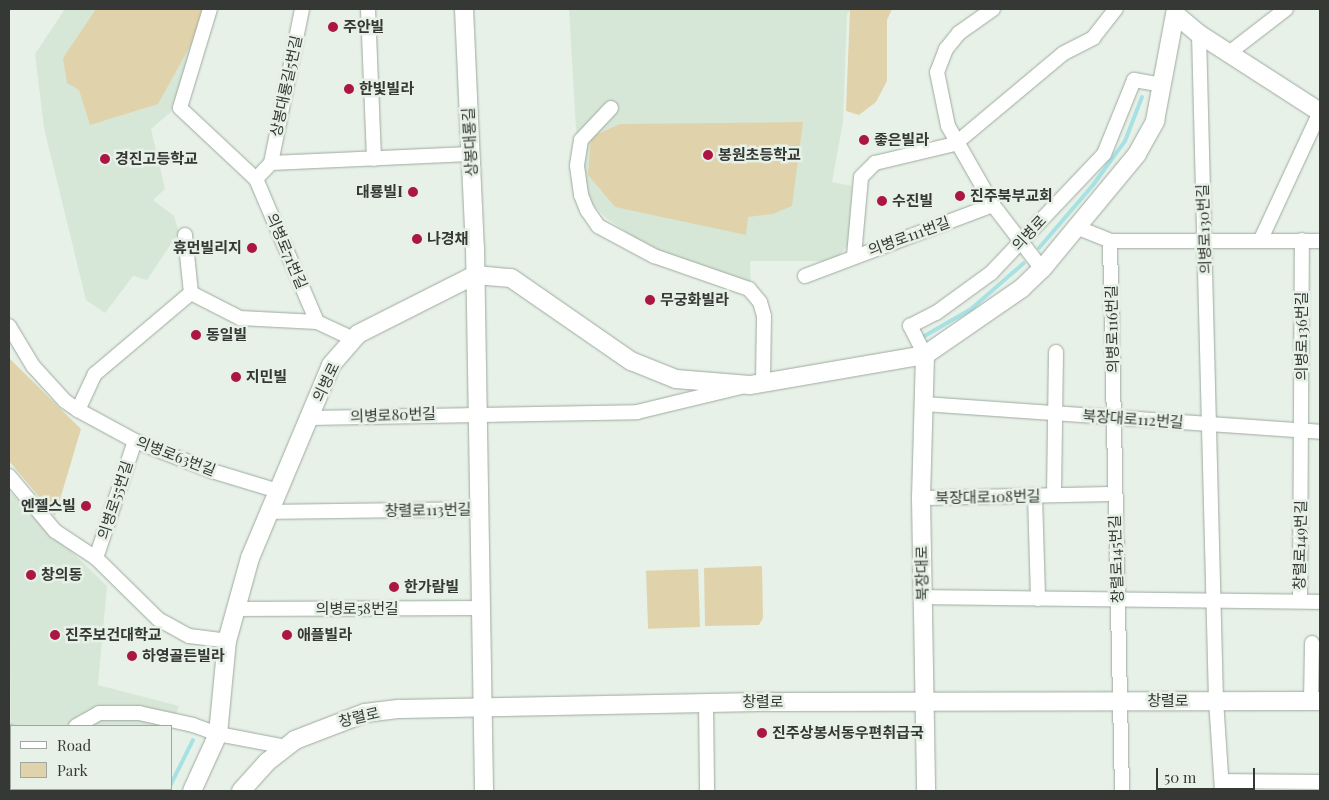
<!DOCTYPE html>
<html>
<head>
<meta charset="utf-8">
<style>
	body { margin:0 }
	#map { position:relative; width:1329px; height:800px; overflow:hidden; background:#e7f1e7; font-family:"Playfair Display","Noto Sans KR",serif }
	div>[style] { position:absolute }
	.built>* { inset:0; background:#d7e7d7 }
	.green>* { inset:0; background:#e0d3ac; transform-origin:0 0 }
	.stream>* { height:4px; margin:-2px; padding:0 2px; transform-origin:2px; border-radius:2px; background:#a8e1e4 }
	.roads { filter:drop-shadow(0 0 1px #9fa9a0) drop-shadow(0 0 1px #9fa9a0) }
	.minor>* { height:14px; margin:-7px; padding:0 7px; transform-origin:7px; border-radius:7px; background:#fff }
	.tertiary>* { height:18px; margin:-9px; padding:0 9px; transform-origin:9px; border-radius:9px; background:#fff }
	.dots>* { width:14px; height:14px; translate:-50% -50%; box-sizing:border-box; border:2px solid #e7f1e7; border-radius:50% }
	span { translate:-50% -50%; white-space:nowrap; text-align:center; line-height:1.15; -webkit-text-stroke:5px #e7f1e7; paint-order:stroke }
	.poi-label { font-size:15px; color:#353835; font-weight:700 }
	.left { translate:0 -50%; text-align:left }
	.right { translate:-100% -50%; text-align:right }
	.street-label { font-size:15px; color:#353835 }
	.frame { position:absolute; inset:0; border:10px solid #353835; pointer-events:none }
	.legend { position:absolute; left:10px; top:725px; width:162px; height:65px; box-sizing:border-box; background:#e7f1e7; border:1px solid #a0a7a0; margin:0; padding:6px 9px; list-style:none; font-size:15px; color:#353835 }
	.legend li { display:flex; align-items:center; gap:10px; height:25px }
	.legend b { width:25px; border:1px solid #a0a7a0 }
	.scale { position:absolute; left:1156px; top:768px; width:99px; height:22px; box-sizing:border-box; border:2px solid #353835; border-top:0; padding-left:6px; font-size:15px; line-height:18px; white-space:nowrap; color:#353835; -webkit-text-stroke:4px #e7f1e7; paint-order:stroke }
</style>
</head>
<body>
<div id="map">
	<div class="built">
		<div style="clip-path:polygon(65px 9px,205px 9px,171px 112px,151px 129px,165px 189px,153px 200px,174px 216px,179px 232px,147px 280px,133px 276px,105px 313px,86px 300px,44px 128px,35px 54px)"></div>
		<div style="clip-path:polygon(569px 9px,851px 9px,847px 14px,843px 122px,832px 182px,852px 186px,848px 245px,835px 261px,750px 261px,751px 285px,652px 250px,605px 217px,586px 197px,576px 128px)"></div>
		<div style="clip-path:polygon(9px 491px,107px 586px,98px 685px,179px 706px,171px 728px,11px 726px,11px 783px)"></div>
	</div>
	<div class="green">
		<div style="clip-path:polygon(96px 9px,202px 9px,194px 39px,158px 104px,90px 125px,79px 90px,67px 83px,63px 58px)"></div>
		<div style="clip-path:polygon(850px 9px,892px 9px,887px 20px,887px 81px,876px 102px,859px 115px,846px 111px)"></div>
		<div style="clip-path:polygon(803px 122px,792px 206px,773px 214px,748px 217px,746px 235px,615px 207px,588px 175px,591px 137px,620px 124px)"></div>
		<div style="clip-path:polygon(9px 358px,81px 429px,55px 516px,9px 461px)"></div>
		<div style="clip-path:polygon(762px 566px,763px 618px,759px 625px,705px 626px,704px 568px)"></div>
		<div style="left:698px;top:569px;width:58px;height:52px;rotate:88deg"></div>
	</div>
	<div class="stream">
		<div style="left:1039px;top:248px;width:83px;rotate:-49.4deg"></div>
		<div style="left:1093px;top:185px;width:54px;rotate:-54deg"></div>
		<div style="left:1125px;top:141px;width:47px;rotate:-68.9deg"></div>
		<div style="left:921px;top:338px;width:58px;rotate:-30.1deg"></div>
		<div style="left:971px;top:309px;width:70px;rotate:-41deg"></div>
		<div style="left:171px;top:784px;width:49px;rotate:-63.4deg"></div>
		<div style="left:165px;top:791px;width:3px;rotate:-45deg"></div>
	</div>
	<div class="roads">
		<div class="minor">
			<div style="left:210px;top:9px;width:103px;rotate:106.9deg"></div>
			<div style="left:180px;top:108px;width:104px;rotate:43.1deg"></div>
			<div style="left:256px;top:179px;width:155px;rotate:66.9deg"></div>
			<div style="left:317px;top:322px;width:40px;rotate:25deg"></div>
			<div style="left:368px;top:9px;width:150px;rotate:87.7deg"></div>
			<div style="left:993px;top:9px;width:42px;rotate:144.8deg"></div>
			<div style="left:959px;top:33px;width:21px;rotate:129deg"></div>
			<div style="left:946px;top:49px;width:25px;rotate:111deg"></div>
			<div style="left:937px;top:72px;width:55px;rotate:78.5deg"></div>
			<div style="left:948px;top:126px;width:91px;rotate:60.3deg"></div>
			<div style="left:993px;top:205px;width:81px;rotate:52.6deg"></div>
			<div style="left:1199px;top:34px;width:666px;rotate:88.54deg"></div>
			<div style="left:1216px;top:700px;width:91px;rotate:86.2deg"></div>
			<div style="left:1229px;top:53px;width:72px;rotate:-37.7deg"></div>
			<div style="left:611px;top:108px;width:44px;rotate:133.2deg"></div>
			<div style="left:581px;top:140px;width:26px;rotate:99deg"></div>
			<div style="left:577px;top:166px;width:29px;rotate:82deg"></div>
			<div style="left:581px;top:195px;width:16px;rotate:68deg"></div>
			<div style="left:587px;top:210px;width:19px;rotate:55deg"></div>
			<div style="left:598px;top:226px;width:64px;rotate:28.2deg"></div>
			<div style="left:654px;top:256px;width:101px;rotate:19.2deg"></div>
			<div style="left:749px;top:289px;width:17px;rotate:50deg"></div>
			<div style="left:760px;top:302px;width:15px;rotate:74deg"></div>
			<div style="left:764px;top:316px;width:66px;rotate:90.9deg"></div>
			<div style="left:271px;top:163px;width:199px;rotate:-2.6deg"></div>
			<div style="left:256px;top:179px;width:22px;rotate:-47deg"></div>
			<div style="left:271px;top:163px;width:157px;rotate:-78.6deg"></div>
			<div style="left:1076px;top:227px;width:37px;rotate:22deg"></div>
			<div style="left:1110px;top:241px;width:550px;rotate:88.75deg"></div>
			<div style="left:185px;top:235px;width:58px;rotate:84.1deg"></div>
			<div style="left:191px;top:293px;width:55px;rotate:27deg"></div>
			<div style="left:240px;top:318px;width:77px;rotate:3deg"></div>
			<div style="left:1261px;top:239px;width:140px;rotate:-65.1deg"></div>
			<div style="left:1110px;top:241px;width:210px"></div>
			<div style="left:854px;top:256px;width:79px;rotate:-84.9deg"></div>
			<div style="left:861px;top:177px;width:20px;rotate:-45deg"></div>
			<div style="left:875px;top:163px;width:82px;rotate:-13.4deg"></div>
			<div style="left:955px;top:144px;width:142px;rotate:-39.9deg"></div>
			<div style="left:1064px;top:53px;width:33px;rotate:-27deg"></div>
			<div style="left:1093px;top:38px;width:37px;rotate:-52deg"></div>
			<div style="left:805px;top:276px;width:201px;rotate:-20.7deg"></div>
			<div style="left:9px;top:326px;width:47px;rotate:59deg"></div>
			<div style="left:33px;top:366px;width:47px;rotate:47.6deg"></div>
			<div style="left:65px;top:401px;width:16px;rotate:35deg"></div>
			<div style="left:78px;top:410px;width:65px;rotate:28.5deg"></div>
			<div style="left:135px;top:441px;width:83px;rotate:21.3deg"></div>
			<div style="left:212px;top:471px;width:69px;rotate:16.9deg"></div>
			<div style="left:925px;top:355px;width:33px;rotate:-117deg"></div>
			<div style="left:910px;top:326px;width:29px;rotate:-27deg"></div>
			<div style="left:936px;top:313px;width:68px;rotate:-36deg"></div>
			<div style="left:991px;top:273px;width:164px;rotate:-46.5deg"></div>
			<div style="left:1104px;top:154px;width:80px;rotate:-67.9deg"></div>
			<div style="left:1134px;top:80px;width:27px;rotate:10deg"></div>
			<div style="left:924px;top:404px;width:397px;rotate:4deg"></div>
			<div style="left:78px;top:410px;width:40px;rotate:-65deg"></div>
			<div style="left:95px;top:374px;width:126px;rotate:-40.2deg"></div>
			<div style="left:309px;top:418px;width:328px;rotate:-1deg"></div>
			<div style="left:637px;top:412px;width:106px;rotate:-13.6deg"></div>
			<div style="left:9px;top:476px;width:72px;rotate:50.1deg"></div>
			<div style="left:55px;top:531px;width:49px;rotate:33.4deg"></div>
			<div style="left:96px;top:558px;width:87px;rotate:44.5deg"></div>
			<div style="left:158px;top:619px;width:35px;rotate:29deg"></div>
			<div style="left:189px;top:636px;width:38px;rotate:7deg"></div>
			<div style="left:1054px;top:495px;width:143px;rotate:-89.2deg"></div>
			<div style="left:1035px;top:496px;width:103px;rotate:88.3deg"></div>
			<div style="left:921px;top:498px;width:194px;rotate:-1.2deg"></div>
			<div style="left:270px;top:512px;width:208px;rotate:-0.8deg"></div>
			<div style="left:96px;top:558px;width:123px;rotate:-71.6deg"></div>
			<div style="left:922px;top:597px;width:398px;rotate:0.7deg"></div>
			<div style="left:1300px;top:601px;width:361px;rotate:-89.7deg"></div>
			<div style="left:235px;top:609px;width:245px;rotate:-0.2deg"></div>
			<div style="left:1311px;top:701px;width:58px;rotate:-89deg"></div>
			<div style="left:706px;top:703px;width:88px;rotate:89.3deg"></div>
			<div style="left:76px;top:726px;width:26px;rotate:-29deg"></div>
			<div style="left:99px;top:713px;width:40px"></div>
			<div style="left:139px;top:713px;width:55px;rotate:12.5deg"></div>
			<div style="left:193px;top:725px;width:27px;rotate:20deg"></div>
			<div style="left:218px;top:734px;width:69px;rotate:10.8deg"></div>
			<div style="left:9px;top:732px;width:3px;rotate:45deg"></div>
			<div style="left:1222px;top:781px;width:98px;rotate:0.6deg"></div>
		</div>
		<div class="tertiary">
			<div style="left:464px;top:9px;width:238px;rotate:87.4deg"></div>
			<div style="left:475px;top:247px;width:544px;rotate:89.05deg"></div>
			<div style="left:925px;top:355px;width:143px;rotate:91.6deg"></div>
			<div style="left:921px;top:498px;width:293px;rotate:89deg"></div>
			<div style="left:192px;top:791px;width:63px;rotate:-65.5deg"></div>
			<div style="left:218px;top:734px;width:93px;rotate:-84.5deg"></div>
			<div style="left:227px;top:641px;width:86px;rotate:-74.5deg"></div>
			<div style="left:250px;top:558px;width:209px;rotate:-67.2deg"></div>
			<div style="left:331px;top:365px;width:41px;rotate:-48.9deg"></div>
			<div style="left:358px;top:334px;width:131px;rotate:-26.8deg"></div>
			<div style="left:475px;top:275px;width:36px;rotate:5deg"></div>
			<div style="left:511px;top:278px;width:146px;rotate:34.7deg"></div>
			<div style="left:631px;top:361px;width:48px;rotate:21.8deg"></div>
			<div style="left:676px;top:379px;width:74px;rotate:4.6deg"></div>
			<div style="left:750px;top:385px;width:178px;rotate:-9.7deg"></div>
			<div style="left:925px;top:355px;width:118px;rotate:-34.6deg"></div>
			<div style="left:1022px;top:288px;width:28px;rotate:-44deg"></div>
			<div style="left:1042px;top:269px;width:149px;rotate:-50.4deg"></div>
			<div style="left:1137px;top:154px;width:38px;rotate:-61deg"></div>
			<div style="left:1155px;top:121px;width:109px;rotate:-79.4deg"></div>
			<div style="left:1175px;top:14px;width:31px;rotate:40deg"></div>
			<div style="left:1199px;top:34px;width:144px;rotate:32.8deg"></div>
			<div style="left:241px;top:791px;width:39px;rotate:-48deg"></div>
			<div style="left:267px;top:762px;width:36px;rotate:-38deg"></div>
			<div style="left:295px;top:740px;width:75px;rotate:-21.1deg"></div>
			<div style="left:365px;top:713px;width:35px;rotate:-7deg"></div>
			<div style="left:400px;top:709px;width:372px;rotate:-1.1deg"></div>
			<div style="left:772px;top:702px;width:548px;rotate:-0.1deg"></div>
		</div>
	</div>
	<div class="dots">
		<div style="left:333px;top:27px;background:#ab1644"></div>
		<div style="left:349px;top:89px;background:#ab1644"></div>
		<div style="left:864px;top:140px;background:#ab1644"></div>
		<div style="left:708px;top:155px;background:#ab1644"></div>
		<div style="left:105px;top:159px;background:#ab1644"></div>
		<div style="left:413px;top:192px;background:#ab1644"></div>
		<div style="left:960px;top:196px;background:#ab1644"></div>
		<div style="left:882px;top:201px;background:#ab1644"></div>
		<div style="left:417px;top:239px;background:#ab1644"></div>
		<div style="left:252px;top:248px;background:#ab1644"></div>
		<div style="left:650px;top:300px;background:#ab1644"></div>
		<div style="left:196px;top:335px;background:#ab1644"></div>
		<div style="left:236px;top:377px;background:#ab1644"></div>
		<div style="left:86px;top:506px;background:#ab1644"></div>
		<div style="left:31px;top:575px;background:#ab1644"></div>
		<div style="left:394px;top:587px;background:#ab1644"></div>
		<div style="left:55px;top:635px;background:#ab1644"></div>
		<div style="left:287px;top:635px;background:#ab1644"></div>
		<div style="left:132px;top:656px;background:#ab1644"></div>
		<div style="left:762px;top:733px;background:#ab1644"></div>
	</div>
	<div class="poi-label">
		<span class="left" style="left:343px;top:27px">주안빌</span>
		<span class="left" style="left:359px;top:89px">한빛빌라</span>
		<span class="left" style="left:874px;top:140px">좋은빌라</span>
		<span class="left" style="left:718px;top:155px">봉원초등학교</span>
		<span class="left" style="left:115px;top:159px">경진고등학교</span>
		<span class="right" style="left:403px;top:192px">대룡빌I</span>
		<span class="left" style="left:970px;top:196px">진주북부교회</span>
		<span class="left" style="left:892px;top:201px">수진빌</span>
		<span class="left" style="left:427px;top:239px">나경채</span>
		<span class="right" style="left:242px;top:248px">휴먼빌리지</span>
		<span class="left" style="left:660px;top:300px">무궁화빌라</span>
		<span class="left" style="left:206px;top:335px">동일빌</span>
		<span class="left" style="left:246px;top:377px">지민빌</span>
		<span class="right" style="left:76px;top:506px">엔젤스빌</span>
		<span class="left" style="left:41px;top:575px">창의동</span>
		<span class="left" style="left:404px;top:587px">한가람빌</span>
		<span class="left" style="left:65px;top:635px">진주보건대학교</span>
		<span class="left" style="left:297px;top:635px">애플빌라</span>
		<span class="left" style="left:142px;top:656px">하영골든빌라</span>
		<span class="left" style="left:772px;top:733px">진주상봉서동우편취급국</span>
	</div>
	<div class="street-label">
		<span style="left:286px;top:86px;rotate:-78deg">상봉대룡길5번길</span>
		<span style="left:470px;top:142px;rotate:-93deg">상봉대룡길</span>
		<span style="left:1204px;top:229px;rotate:-92deg">의병로130번길</span>
		<span style="left:1029px;top:233px;rotate:-47deg">의병로</span>
		<span style="left:909px;top:236px;rotate:-20deg">의병로111번길</span>
		<span style="left:287px;top:251px;rotate:67deg">의병로71번길</span>
		<span style="left:1112px;top:329px;rotate:-91deg">의병로116번길</span>
		<span style="left:1302px;top:336px;rotate:-90deg">의병로136번길</span>
		<span style="left:326px;top:382px;rotate:-64deg">의병로</span>
		<span style="left:393px;top:415px;rotate:-2deg">의병로80번길</span>
		<span style="left:1133px;top:419px;rotate:4deg">북장대로112번길</span>
		<span style="left:176px;top:456px;rotate:21deg">의병로63번길</span>
		<span style="left:988px;top:497px;rotate:-1deg">북장대로108번길</span>
		<span style="left:115px;top:500px;rotate:-72deg">의병로55번길</span>
		<span style="left:428px;top:510px;rotate:-1deg">창렬로113번길</span>
		<span style="left:1300px;top:545px;rotate:-89deg">창렬로149번길</span>
		<span style="left:1116px;top:559px;rotate:-92deg">창렬로145번길</span>
		<span style="left:922px;top:573px;rotate:-91deg">북장대로</span>
		<span style="left:357px;top:609px">의병로58번길</span>
		<span style="left:1168px;top:701px">창렬로</span>
		<span style="left:763px;top:702px">창렬로</span>
		<span style="left:359px;top:717px;rotate:-13deg">창렬로</span>
	</div>
	<div class="frame"></div>
	<ul class="legend">
	<li><b style="height:6px;background:#fff"></b>Road</li>
	<li><b style="height:14px;background:#e0d3ac"></b>Park</li>
	</ul>
	<div class="scale">50 m</div>
</div>
</body>
</html>
